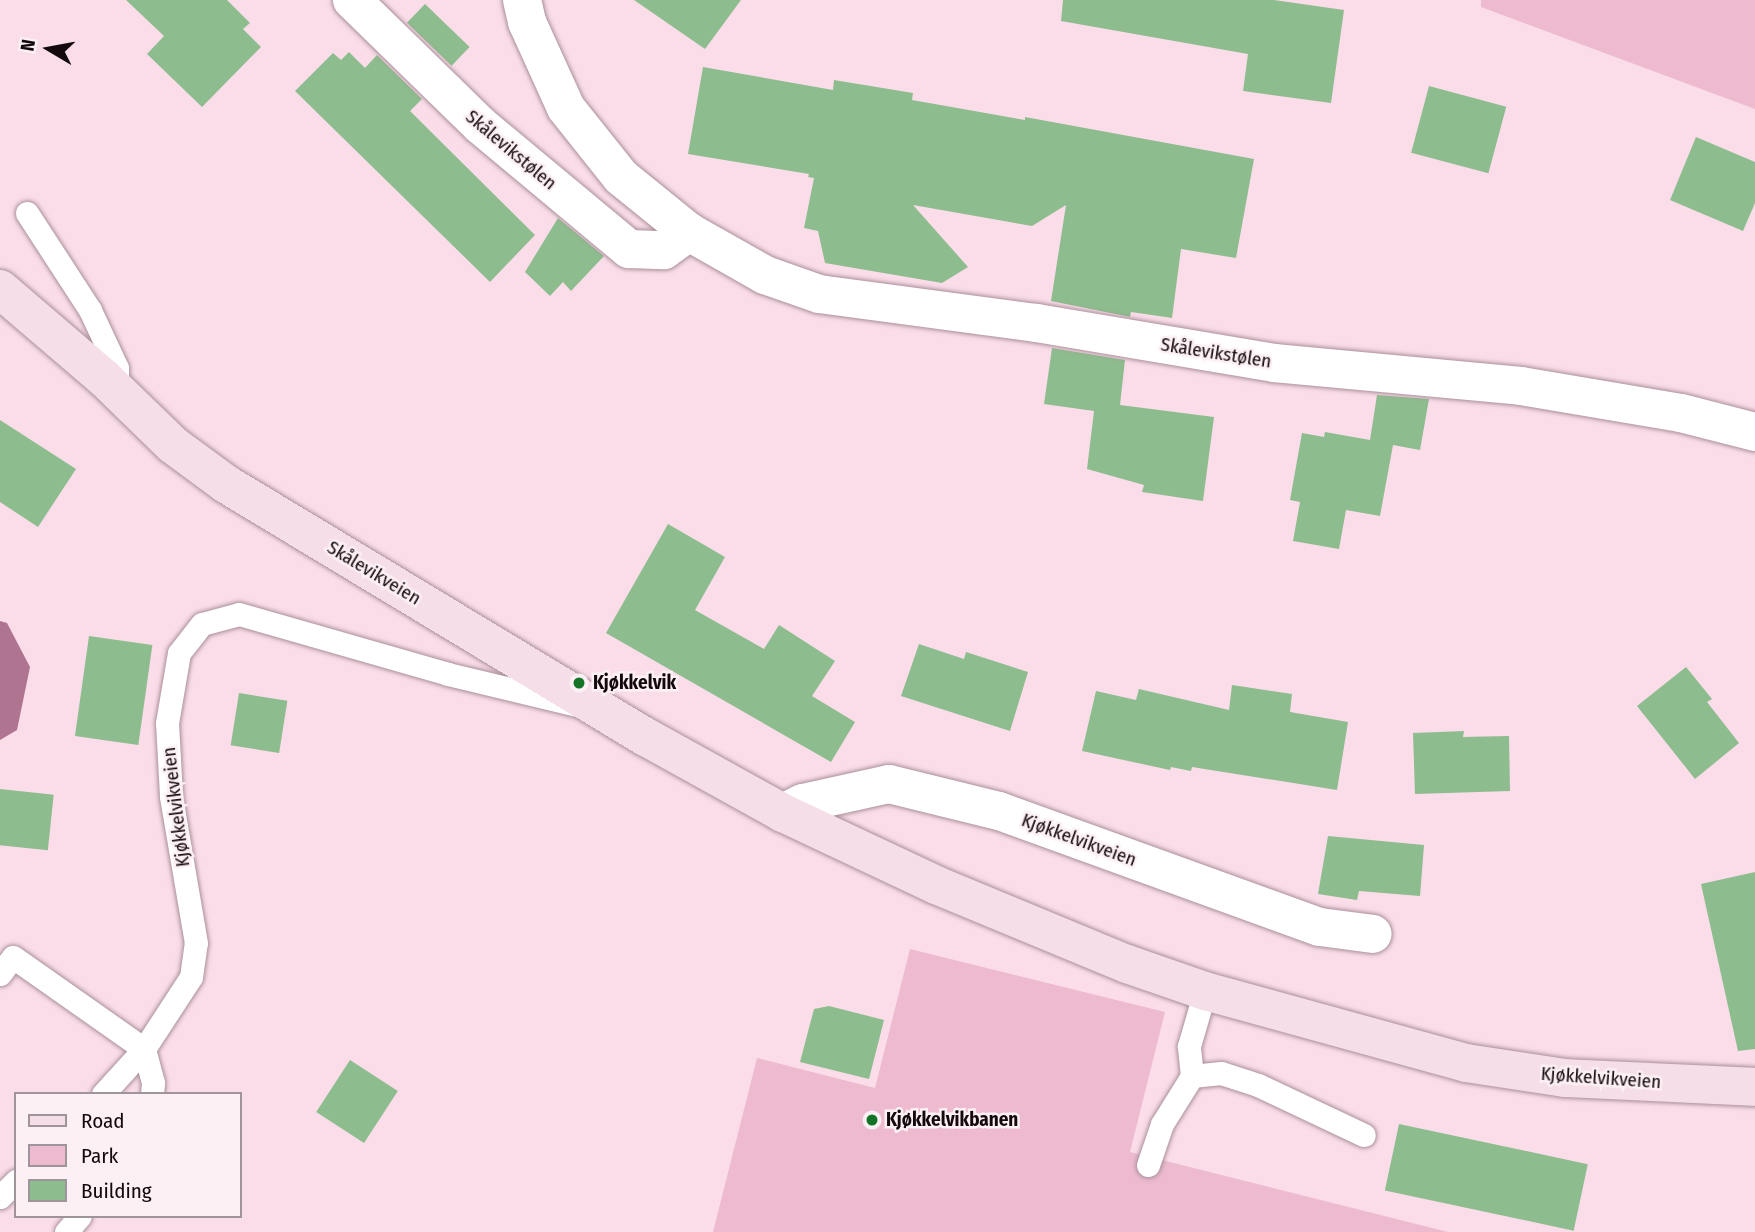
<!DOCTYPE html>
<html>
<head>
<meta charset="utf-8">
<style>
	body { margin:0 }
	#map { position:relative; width:1755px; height:1232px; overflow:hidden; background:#fadde9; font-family:"Fira Sans Condensed",sans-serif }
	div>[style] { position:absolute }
	.green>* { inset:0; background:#edbad0 }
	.water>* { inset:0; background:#af748f }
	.building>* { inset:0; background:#8dbc8e; transform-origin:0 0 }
	.roads { filter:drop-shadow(0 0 2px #aa909b) drop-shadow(0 0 2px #aa909b) }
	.service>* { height:23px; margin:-11.5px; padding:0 11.5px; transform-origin:11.5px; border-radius:11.5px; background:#fff }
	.minor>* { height:38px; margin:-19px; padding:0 19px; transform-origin:19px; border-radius:19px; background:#fff }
	.secondary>* { height:38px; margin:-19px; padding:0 19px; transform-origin:19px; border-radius:19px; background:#f6dee9 }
	.dots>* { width:19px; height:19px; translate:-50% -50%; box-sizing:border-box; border:4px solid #fcf0f5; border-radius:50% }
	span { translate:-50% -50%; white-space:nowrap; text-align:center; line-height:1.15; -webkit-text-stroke:5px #fcf0f5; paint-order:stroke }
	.street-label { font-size:19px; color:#130a0e }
	.poi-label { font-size:19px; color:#130a0e; font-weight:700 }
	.left { translate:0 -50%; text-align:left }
	.legend { position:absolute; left:14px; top:1092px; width:228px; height:126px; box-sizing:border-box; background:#fcf0f5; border:2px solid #9f9499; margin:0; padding:9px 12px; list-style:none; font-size:21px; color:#130a0e }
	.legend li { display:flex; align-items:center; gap:14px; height:35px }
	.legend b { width:35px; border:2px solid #9f9499 }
	.north { position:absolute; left:14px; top:14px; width:70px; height:70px; -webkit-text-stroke:5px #fcf0f5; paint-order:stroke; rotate:280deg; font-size:19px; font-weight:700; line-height:28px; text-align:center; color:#130a0e }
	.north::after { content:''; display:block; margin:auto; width:24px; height:32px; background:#130a0e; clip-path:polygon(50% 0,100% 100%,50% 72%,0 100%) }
</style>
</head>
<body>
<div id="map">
	<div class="green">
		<div style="clip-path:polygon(1481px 0,1755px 0,1755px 109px,1481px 7px)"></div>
		<div style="clip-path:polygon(910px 949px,1165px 1012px,1130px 1152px,1448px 1232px,713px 1232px,757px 1058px,875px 1088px)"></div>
	</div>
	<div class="water">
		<div style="clip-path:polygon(0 621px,7px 623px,30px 667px,17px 730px,0 740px)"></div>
	</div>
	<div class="building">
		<div style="clip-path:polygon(126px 0,227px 0,250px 23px,243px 29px,261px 47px,202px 107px,147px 54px,164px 36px)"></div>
		<div style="clip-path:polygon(634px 0,741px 0,705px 49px)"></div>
		<div style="clip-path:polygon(1063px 0,1274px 0,1344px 10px,1331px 103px,1243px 91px,1248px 54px,1061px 21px)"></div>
		<div style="left:425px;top:4px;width:62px;height:26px;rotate:44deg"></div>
		<div style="clip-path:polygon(349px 52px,365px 68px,377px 55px,422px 99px,410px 111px,535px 235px,490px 282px,295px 91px,333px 53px,341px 60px)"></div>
		<div style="clip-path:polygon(703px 67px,833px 90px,834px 80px,913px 93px,912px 100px,1025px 120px,1025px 117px,1254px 159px,1236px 258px,1181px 249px,1172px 318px,1131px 312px,1130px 317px,1051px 301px,1066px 205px,1032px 226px,913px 205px,968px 267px,942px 283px,825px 263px,818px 231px,804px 228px,814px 178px,808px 177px,809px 174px,688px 154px)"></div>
		<div style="left:1429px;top:86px;width:80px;height:69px;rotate:15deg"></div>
		<div style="clip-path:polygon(1696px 137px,1755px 162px,1755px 203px,1743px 231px,1670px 200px)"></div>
		<div style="clip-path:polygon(558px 218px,604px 256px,571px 291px,563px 282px,550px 296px,525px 272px)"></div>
		<div style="clip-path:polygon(1052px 348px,1125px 360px,1120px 405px,1214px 417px,1203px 501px,1142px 492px,1144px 485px,1087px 469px,1094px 411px,1044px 404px)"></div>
		<div style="clip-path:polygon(1377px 395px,1429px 399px,1420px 450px,1393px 445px,1380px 516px,1346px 510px,1339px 549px,1293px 541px,1300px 502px,1290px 500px,1302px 433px,1324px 437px,1325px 432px,1370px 440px)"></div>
		<div style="clip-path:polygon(0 420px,76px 469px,38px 527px,0 502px)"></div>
		<div style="clip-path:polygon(668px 524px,725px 557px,695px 610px,764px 649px,779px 625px,835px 661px,812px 696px,855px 722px,831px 762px,606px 633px)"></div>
		<div style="left:89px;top:636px;width:64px;height:101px;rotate:8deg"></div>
		<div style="clip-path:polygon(919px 644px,964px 659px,966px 652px,1028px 672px,1010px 731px,901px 696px)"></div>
		<div style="clip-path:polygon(1686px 667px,1712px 699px,1707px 702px,1739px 743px,1695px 779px,1637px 706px)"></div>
		<div style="clip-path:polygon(1232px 685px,1292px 694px,1290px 712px,1348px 722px,1337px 790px,1192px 767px,1191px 771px,1171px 767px,1170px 770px,1082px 751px,1096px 691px,1136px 700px,1139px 689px,1229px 710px)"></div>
		<div style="left:239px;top:693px;width:49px;height:53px;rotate:9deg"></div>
		<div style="clip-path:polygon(1464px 731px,1463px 737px,1509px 736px,1510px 791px,1415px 794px,1413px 733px)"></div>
		<div style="left:0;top:789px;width:54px;height:56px;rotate:6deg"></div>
		<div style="clip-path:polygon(1328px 836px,1424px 845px,1420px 896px,1359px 891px,1357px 900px,1318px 894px)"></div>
		<div style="clip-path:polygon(1755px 872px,1755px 1049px,1738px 1051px,1701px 884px)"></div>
		<div style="clip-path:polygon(829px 1006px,884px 1020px,869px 1079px,800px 1062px,814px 1009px)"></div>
		<div style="left:350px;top:1060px;width:57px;height:62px;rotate:33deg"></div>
		<div style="left:1399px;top:1124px;width:193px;height:68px;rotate:12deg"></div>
	</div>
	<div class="roads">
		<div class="service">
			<div style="left:27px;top:213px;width:116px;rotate:57deg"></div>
			<div style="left:90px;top:310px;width:64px;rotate:65deg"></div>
			<div style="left:117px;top:368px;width:21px;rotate:90deg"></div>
			<div style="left:0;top:974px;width:21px;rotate:-53deg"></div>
			<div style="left:13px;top:957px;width:160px;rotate:35.1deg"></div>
			<div style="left:144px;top:1049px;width:35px;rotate:75deg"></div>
			<div style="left:153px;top:1083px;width:11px;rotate:95deg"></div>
			<div style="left:1192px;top:1076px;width:29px;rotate:-6deg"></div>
			<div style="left:1221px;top:1073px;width:39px;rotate:18deg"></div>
			<div style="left:1258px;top:1085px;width:117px;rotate:25.3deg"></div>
			<div style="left:103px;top:1094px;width:61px;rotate:-47.7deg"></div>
			<div style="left:144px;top:1049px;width:86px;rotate:-56.9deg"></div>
			<div style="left:191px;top:977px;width:34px;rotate:-82deg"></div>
			<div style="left:196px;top:943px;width:149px;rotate:-99.7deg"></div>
			<div style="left:171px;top:796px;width:73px;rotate:-93.1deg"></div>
			<div style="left:167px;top:723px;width:71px;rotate:-80.3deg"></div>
			<div style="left:179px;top:653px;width:37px;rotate:-52deg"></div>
			<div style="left:202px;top:624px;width:38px;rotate:-15deg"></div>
			<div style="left:239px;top:614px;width:217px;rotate:16deg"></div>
			<div style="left:448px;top:674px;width:129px;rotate:13.5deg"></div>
			<div style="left:1148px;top:1165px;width:43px;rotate:-71.1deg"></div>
			<div style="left:1162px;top:1124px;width:57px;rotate:-58deg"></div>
			<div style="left:1192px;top:1076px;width:30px;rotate:-96deg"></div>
			<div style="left:1189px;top:1046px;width:57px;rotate:-73.8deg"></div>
			<div style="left:0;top:1197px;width:23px;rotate:-45deg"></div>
			<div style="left:66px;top:1232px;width:21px;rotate:-49deg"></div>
		</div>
		<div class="minor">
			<div style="left:352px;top:0;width:179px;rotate:44.3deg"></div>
			<div style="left:480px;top:125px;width:194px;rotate:39.8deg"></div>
			<div style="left:629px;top:249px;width:35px;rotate:2deg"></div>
			<div style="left:664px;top:250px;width:31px;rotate:-36deg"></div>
			<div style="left:522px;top:0;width:23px;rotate:77deg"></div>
			<div style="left:527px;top:22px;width:94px;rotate:65.6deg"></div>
			<div style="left:566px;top:108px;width:88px;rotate:51.4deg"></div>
			<div style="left:621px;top:177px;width:87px;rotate:39deg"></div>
			<div style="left:689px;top:232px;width:87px;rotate:29.5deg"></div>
			<div style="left:765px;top:275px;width:57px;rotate:19.4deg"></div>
			<div style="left:819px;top:294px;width:219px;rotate:7.6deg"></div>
			<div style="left:1036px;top:323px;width:241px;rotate:9.5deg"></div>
			<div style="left:1274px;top:363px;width:248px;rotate:5.3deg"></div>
			<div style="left:1521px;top:386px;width:162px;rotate:9.6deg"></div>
			<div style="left:1681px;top:413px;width:76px;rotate:14.4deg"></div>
			<div style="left:783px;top:813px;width:22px;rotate:-27deg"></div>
			<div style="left:803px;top:803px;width:88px;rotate:-12.5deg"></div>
			<div style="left:889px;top:784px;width:113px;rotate:13.8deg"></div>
			<div style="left:999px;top:811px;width:341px;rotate:19.9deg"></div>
			<div style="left:1320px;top:927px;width:53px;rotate:7.5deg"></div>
		</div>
		<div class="secondary">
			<div style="left:0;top:289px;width:137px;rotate:40.6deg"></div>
			<div style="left:104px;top:378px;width:96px;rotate:44.2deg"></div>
			<div style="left:173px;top:445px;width:66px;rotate:36.3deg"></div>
			<div style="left:226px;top:484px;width:490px;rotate:31.1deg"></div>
			<div style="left:646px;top:737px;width:157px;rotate:29deg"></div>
			<div style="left:783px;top:813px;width:169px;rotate:25.2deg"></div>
			<div style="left:936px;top:885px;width:207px;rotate:22.5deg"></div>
			<div style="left:1127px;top:964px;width:83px;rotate:19.1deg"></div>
			<div style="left:1205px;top:991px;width:271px;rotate:15.4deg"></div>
			<div style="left:1466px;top:1063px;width:100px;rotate:8.6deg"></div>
			<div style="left:1565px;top:1078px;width:190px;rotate:2.7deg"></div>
		</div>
	</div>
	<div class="dots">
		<div style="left:579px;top:683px;background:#127424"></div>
		<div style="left:872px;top:1120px;background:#127424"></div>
	</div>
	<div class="street-label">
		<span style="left:511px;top:150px;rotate:40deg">Skålevikstølen</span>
		<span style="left:1216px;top:353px;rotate:9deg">Skålevikstølen</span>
		<span style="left:374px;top:573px;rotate:31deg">Skålevikveien</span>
		<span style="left:176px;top:807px;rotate:-97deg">Kjøkkelvikveien</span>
		<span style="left:1079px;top:840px;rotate:20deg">Kjøkkelvikveien</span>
		<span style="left:1601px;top:1078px;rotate:4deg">Kjøkkelvikveien</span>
	</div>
	<div class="poi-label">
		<span class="left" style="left:593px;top:683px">Kjøkkelvik</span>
		<span class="left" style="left:886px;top:1120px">Kjøkkelvikbanen</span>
	</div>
	<ul class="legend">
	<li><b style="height:9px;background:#f6dee9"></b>Road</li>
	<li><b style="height:19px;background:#edbad0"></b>Park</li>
	<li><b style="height:19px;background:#8dbc8e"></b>Building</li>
	</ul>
	<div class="north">N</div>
</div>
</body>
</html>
